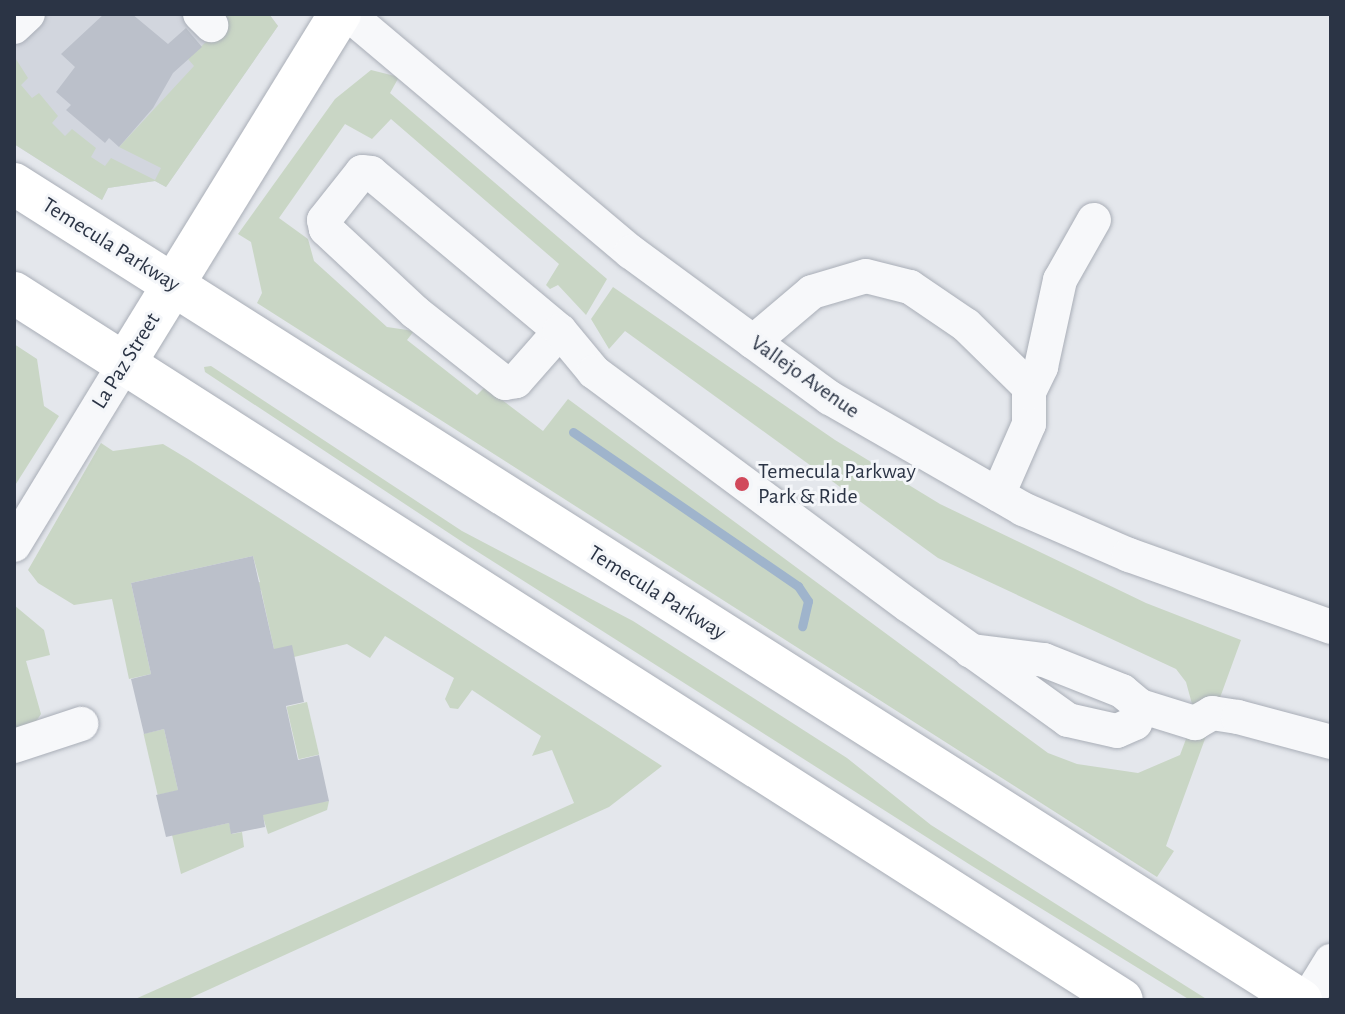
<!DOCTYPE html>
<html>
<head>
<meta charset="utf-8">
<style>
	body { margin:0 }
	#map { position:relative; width:1345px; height:1014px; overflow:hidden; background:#e4e7ec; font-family:"Alegreya Sans",sans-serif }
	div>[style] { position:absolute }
	.built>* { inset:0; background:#d2d6de }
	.green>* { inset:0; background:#c9d6c5; transform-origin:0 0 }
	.stream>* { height:9px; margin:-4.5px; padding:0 4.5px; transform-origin:4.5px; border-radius:4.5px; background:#9fb4cc }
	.building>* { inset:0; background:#bbc0ca }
	.roads { filter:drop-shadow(0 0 2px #a9aeb7) drop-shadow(0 0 2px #a9aeb7) }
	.minor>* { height:34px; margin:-17px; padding:0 17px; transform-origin:17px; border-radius:17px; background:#f7f8fa }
	.major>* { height:42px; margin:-21px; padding:0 21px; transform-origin:21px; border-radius:21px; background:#fff }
	.dots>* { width:22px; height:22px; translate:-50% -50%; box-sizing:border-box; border:4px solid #f4f6f9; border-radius:50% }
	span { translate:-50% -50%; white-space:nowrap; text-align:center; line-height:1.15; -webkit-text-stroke:6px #f4f6f9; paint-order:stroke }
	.street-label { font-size:22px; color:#2b3445 }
	.poi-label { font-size:22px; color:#2b3445 }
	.left { translate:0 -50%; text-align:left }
	.frame { position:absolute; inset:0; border:16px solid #2b3445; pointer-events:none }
</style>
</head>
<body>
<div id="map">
	<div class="built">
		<div style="clip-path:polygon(14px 14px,269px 14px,278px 26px,166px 187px,155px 181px,108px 188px,102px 200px,14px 144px)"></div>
	</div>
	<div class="green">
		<div style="clip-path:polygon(224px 14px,269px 14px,278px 26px,166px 187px,155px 181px,108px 188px,102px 200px,14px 144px,14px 56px,28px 78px,21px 85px,32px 98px,39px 93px,58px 116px,52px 123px,65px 136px,72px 129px,96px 148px,91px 157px,105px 166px,111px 158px,155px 180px,161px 168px,119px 147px,194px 66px,188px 59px,229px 20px)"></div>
		<div style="clip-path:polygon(371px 70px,399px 77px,390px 93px,607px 279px,586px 315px,558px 285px,550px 289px,546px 285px,559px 264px,391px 119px,372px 139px,345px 124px,279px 218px,308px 239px,314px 261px,387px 327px,414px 331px,407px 340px,477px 395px,485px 387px,543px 431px,568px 399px,1048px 753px,1077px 764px,1138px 773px,1180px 755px,1195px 715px,1186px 682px,1176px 669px,938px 558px,625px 331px,609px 349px,591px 319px,613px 287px,835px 440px,940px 504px,1146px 603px,1241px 640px,1166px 846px,1174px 851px,1157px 877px,257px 303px,262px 293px,251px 242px,238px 234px,335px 99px)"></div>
		<div style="clip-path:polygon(14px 344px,37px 359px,44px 406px,59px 416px,14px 487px)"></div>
		<div style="clip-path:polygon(211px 366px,462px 531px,633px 621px,847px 758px,931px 825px,1208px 1000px,1190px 1000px,972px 866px,467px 545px,205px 372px,204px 367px)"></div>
		<div style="clip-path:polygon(101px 443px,113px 451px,163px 444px,188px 459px,662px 766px,609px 807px,186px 1000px,133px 1000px,574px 803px,552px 750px,532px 756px,541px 736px,472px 690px,458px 709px,450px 708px,445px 699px,454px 678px,385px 636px,370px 658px,347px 644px,294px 657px,274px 649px,261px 590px,248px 585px,260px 582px,253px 556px,131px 583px,151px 674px,129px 679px,112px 599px,74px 605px,38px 583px,28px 570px)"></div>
		<div style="clip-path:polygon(14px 605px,44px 630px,50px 655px,26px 661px,41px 714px,35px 723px,14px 731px)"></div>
		<div style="left:307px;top:702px;width:54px;height:21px;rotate:77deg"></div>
		<div style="left:164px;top:729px;width:63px;height:21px;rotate:77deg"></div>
		<div style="clip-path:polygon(329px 801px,327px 810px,268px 834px,261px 810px)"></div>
		<div style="clip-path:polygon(229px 823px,232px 834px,242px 832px,244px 847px,181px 874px,172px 835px)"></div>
	</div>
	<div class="stream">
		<div style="left:573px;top:432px;width:273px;rotate:34.4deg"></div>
		<div style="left:798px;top:586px;width:18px;rotate:56deg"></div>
		<div style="left:808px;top:601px;width:26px;rotate:103deg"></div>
	</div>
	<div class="building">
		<div style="clip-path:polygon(104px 14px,132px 14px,168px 44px,186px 28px,202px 47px,173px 73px,153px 108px,119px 147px,109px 138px,105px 143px,66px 110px,71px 105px,56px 92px,75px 67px,61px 54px)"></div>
		<div style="clip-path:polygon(253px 556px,274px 649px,292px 645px,304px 702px,286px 706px,298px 760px,319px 755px,329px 801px,263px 815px,265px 827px,231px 834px,229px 823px,166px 837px,156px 795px,178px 790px,164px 729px,144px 734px,131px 679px,151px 674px,131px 583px)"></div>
	</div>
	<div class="roads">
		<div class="minor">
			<div style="left:200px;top:14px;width:16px;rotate:45deg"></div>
			<div style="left:348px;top:14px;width:370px;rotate:40.1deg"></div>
			<div style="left:631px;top:252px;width:247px;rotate:36.3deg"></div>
			<div style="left:830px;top:398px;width:223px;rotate:29.9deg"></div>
			<div style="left:1023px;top:509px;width:116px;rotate:23.5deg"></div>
			<div style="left:1129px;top:555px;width:214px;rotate:19.6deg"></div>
			<div style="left:14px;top:27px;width:19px;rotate:-43deg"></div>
			<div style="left:560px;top:331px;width:67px;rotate:131.3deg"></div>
			<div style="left:516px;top:381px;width:11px;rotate:170deg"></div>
			<div style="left:505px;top:383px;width:115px;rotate:-141.7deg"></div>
			<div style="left:415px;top:312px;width:122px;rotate:-137deg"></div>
			<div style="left:326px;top:229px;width:9px;rotate:-103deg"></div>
			<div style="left:324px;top:220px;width:61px;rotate:-51.6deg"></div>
			<div style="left:362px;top:172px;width:9px;rotate:6deg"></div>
			<div style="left:371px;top:173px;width:246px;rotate:39.9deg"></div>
			<div style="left:560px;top:331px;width:53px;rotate:50.3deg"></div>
			<div style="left:594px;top:372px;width:391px;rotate:36.6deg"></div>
			<div style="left:908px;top:605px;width:197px;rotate:35.7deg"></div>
			<div style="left:1068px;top:720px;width:50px;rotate:12.7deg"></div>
			<div style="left:1117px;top:731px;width:20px;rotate:-24deg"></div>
			<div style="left:1135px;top:723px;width:18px;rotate:-74deg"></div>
			<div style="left:1140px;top:706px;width:23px;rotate:-140deg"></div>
			<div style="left:1122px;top:691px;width:84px;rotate:-158.3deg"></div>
			<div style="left:1044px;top:660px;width:74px;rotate:-173deg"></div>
			<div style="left:753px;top:342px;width:77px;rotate:-40.3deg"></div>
			<div style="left:812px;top:292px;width:56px;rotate:-16.5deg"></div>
			<div style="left:866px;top:276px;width:45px;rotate:14deg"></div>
			<div style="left:910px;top:287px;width:68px;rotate:34.2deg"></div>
			<div style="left:966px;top:325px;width:88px;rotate:44.5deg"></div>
			<div style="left:1029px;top:387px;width:37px;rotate:90deg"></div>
			<div style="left:1029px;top:424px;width:77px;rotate:113.6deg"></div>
			<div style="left:1029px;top:392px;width:28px;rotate:-64deg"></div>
			<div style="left:1041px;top:367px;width:89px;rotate:-77.7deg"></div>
			<div style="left:1060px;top:280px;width:69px;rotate:-60.5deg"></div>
			<div style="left:14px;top:545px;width:213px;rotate:-58.6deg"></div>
			<div style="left:1140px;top:706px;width:58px;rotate:17.2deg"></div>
			<div style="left:1195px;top:723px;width:20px;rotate:-30deg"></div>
			<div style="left:1212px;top:713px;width:26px;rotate:9deg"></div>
			<div style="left:1238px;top:717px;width:96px;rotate:15deg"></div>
			<div style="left:14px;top:746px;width:71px;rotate:-18.2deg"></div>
			<div style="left:1307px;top:1000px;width:46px;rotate:-58.4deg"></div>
		</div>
		<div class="major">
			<div style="left:14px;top:184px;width:1524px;rotate:32.38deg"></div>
			<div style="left:14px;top:293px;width:1314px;rotate:32.54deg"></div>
			<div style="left:125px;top:363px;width:410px;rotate:-58.4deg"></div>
		</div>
	</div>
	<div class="dots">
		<div style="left:742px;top:484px;background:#d1495b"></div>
	</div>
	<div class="street-label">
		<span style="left:111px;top:245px;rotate:32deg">Temecula Parkway</span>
		<span style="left:126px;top:361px;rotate:-58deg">La Paz Street</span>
		<span style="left:805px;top:377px;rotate:35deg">Vallejo Avenue</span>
		<span style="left:657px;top:593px;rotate:32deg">Temecula Parkway</span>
	</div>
	<div class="poi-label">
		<span class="left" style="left:758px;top:484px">Temecula Parkway<br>Park &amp; Ride</span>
	</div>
	<div class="frame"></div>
</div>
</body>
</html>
